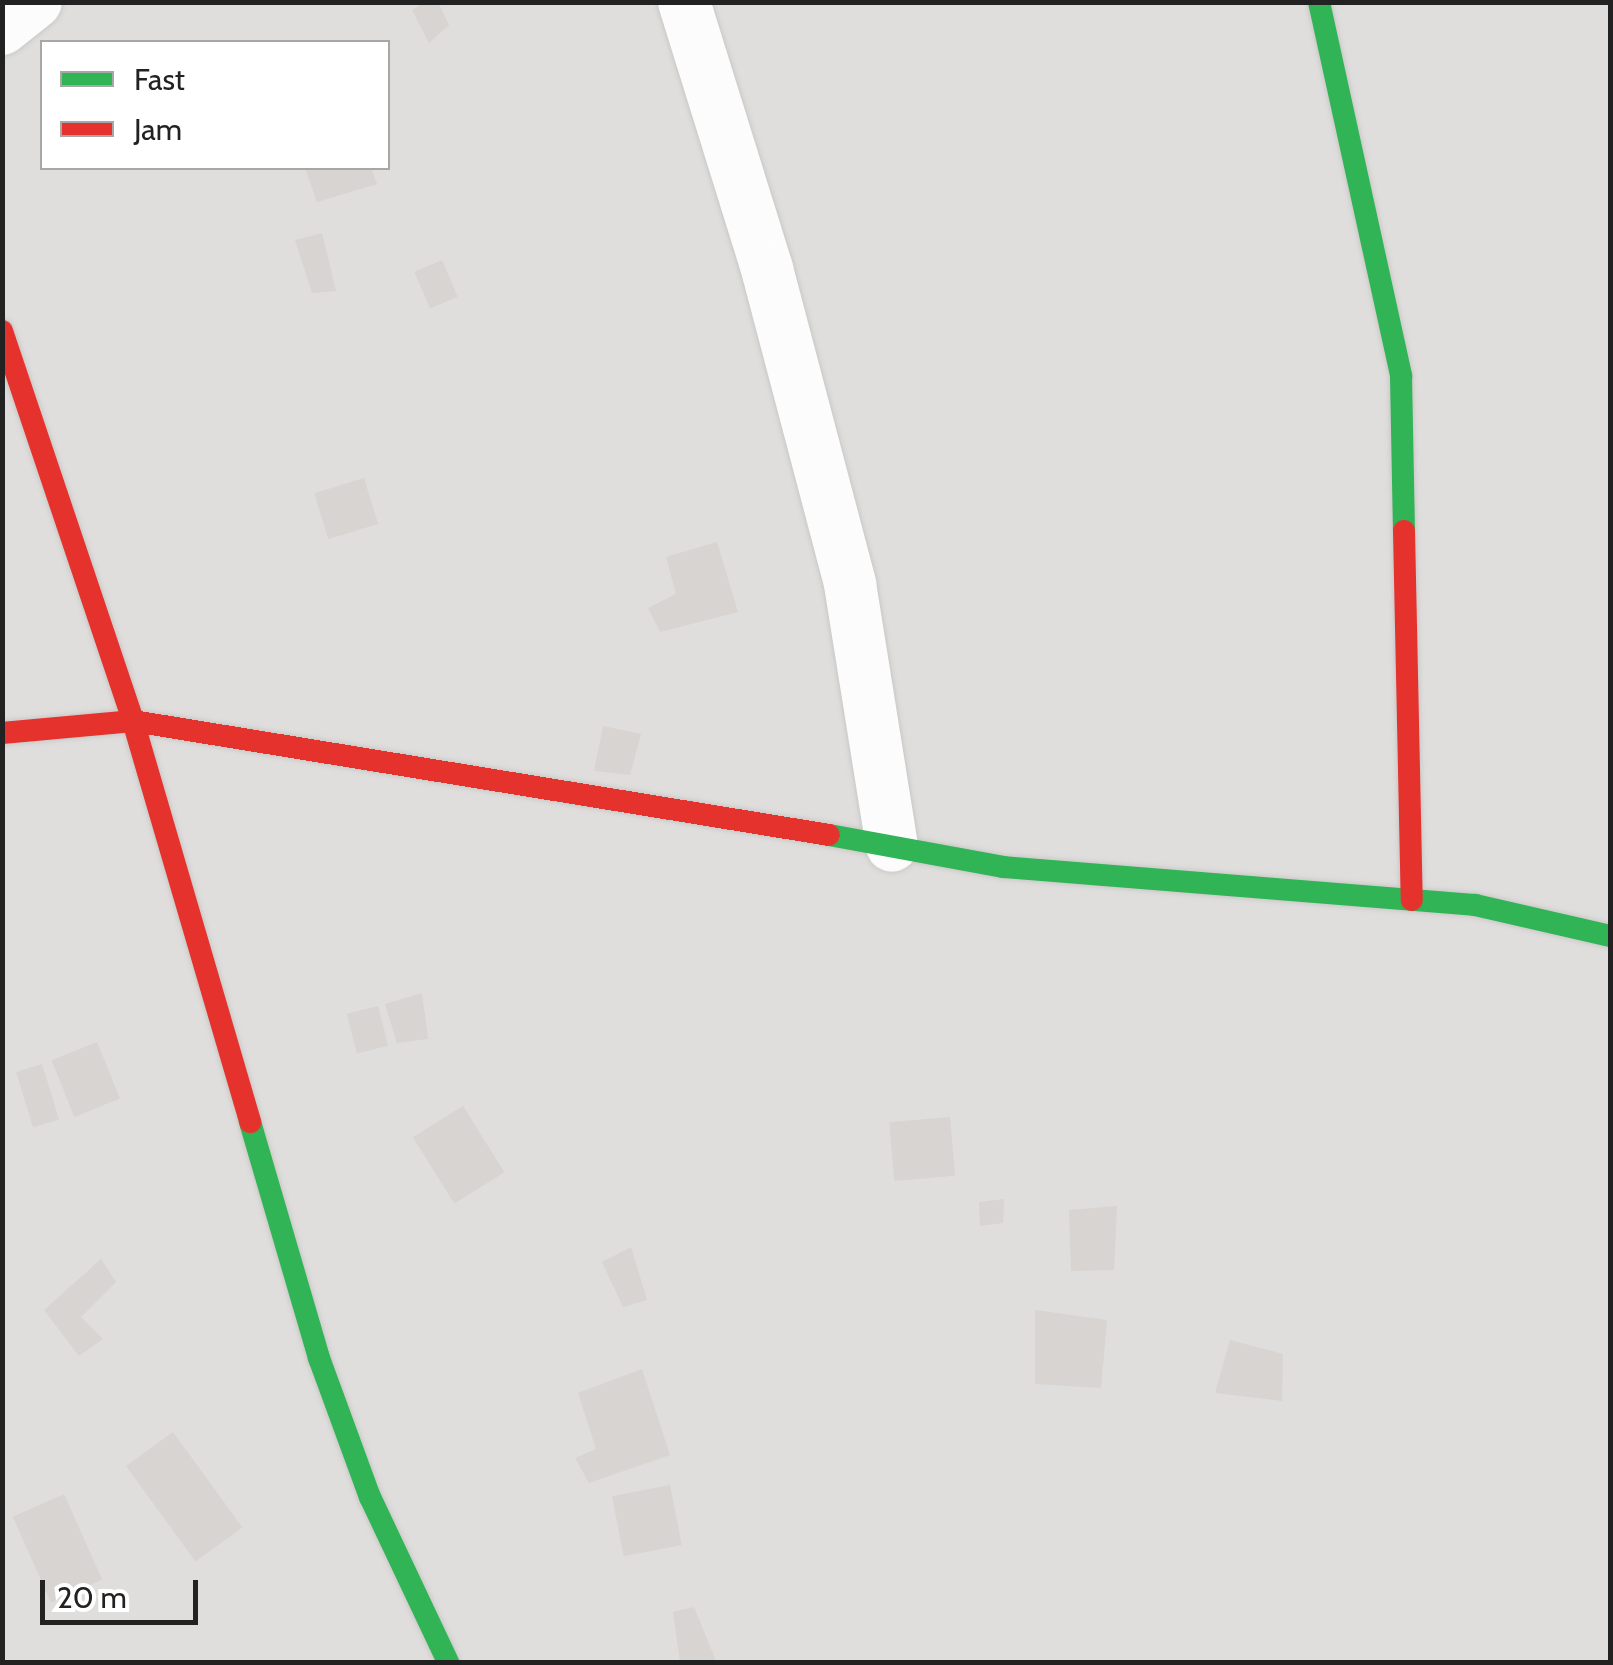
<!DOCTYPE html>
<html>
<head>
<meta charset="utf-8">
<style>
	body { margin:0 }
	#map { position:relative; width:1613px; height:1665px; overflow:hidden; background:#f0eeeb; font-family:Cabin,sans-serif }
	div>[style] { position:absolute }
	.residential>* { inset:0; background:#dfdedc }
	.building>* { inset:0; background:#d7d4d2; transform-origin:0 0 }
	.roads { filter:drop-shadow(0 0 2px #c9c8c7) drop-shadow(0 0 2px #c9c8c7) }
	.street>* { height:52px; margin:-26px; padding:0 26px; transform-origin:26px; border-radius:26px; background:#fdfcfc }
	.fast>* { height:22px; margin:-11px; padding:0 11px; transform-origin:11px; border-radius:11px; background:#30b455 }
	.jam>* { height:22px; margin:-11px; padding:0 11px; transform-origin:11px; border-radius:11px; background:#e5322d }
	span { translate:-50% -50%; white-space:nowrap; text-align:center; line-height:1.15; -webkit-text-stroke:8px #fff; paint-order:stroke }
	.frame { position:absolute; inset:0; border:5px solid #222; pointer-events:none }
	.legend { position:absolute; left:40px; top:40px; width:350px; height:130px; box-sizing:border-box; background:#fff; border:2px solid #a7a7a7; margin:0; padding:12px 18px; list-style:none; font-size:30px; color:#222 }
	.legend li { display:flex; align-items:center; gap:20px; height:50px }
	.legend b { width:50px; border:2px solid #a7a7a7 }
	.scale { position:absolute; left:40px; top:1580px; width:158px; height:45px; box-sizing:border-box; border:5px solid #222; border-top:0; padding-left:12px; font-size:30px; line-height:35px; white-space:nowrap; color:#222; -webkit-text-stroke:8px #fff; paint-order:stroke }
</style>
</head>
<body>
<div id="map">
	<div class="residential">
		<div style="clip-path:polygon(evenodd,3px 3px,1610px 3px,1610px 1662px,3px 1662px,3px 3px,42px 42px,388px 42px,388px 168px,42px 168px,42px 42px)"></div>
	</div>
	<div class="building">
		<div style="clip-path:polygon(425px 2px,438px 2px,449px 25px,429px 43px,412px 10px)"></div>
		<div style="clip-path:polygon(305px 168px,371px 168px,377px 184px,317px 202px)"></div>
		<div style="clip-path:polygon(322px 233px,336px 291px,312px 293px,295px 240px)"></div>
		<div style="left:442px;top:260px;width:40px;height:30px;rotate:67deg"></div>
		<div style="left:364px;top:478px;width:48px;height:52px;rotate:73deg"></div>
		<div style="clip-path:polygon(717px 542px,738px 612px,660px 632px,648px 608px,676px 594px,666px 557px)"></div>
		<div style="clip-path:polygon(603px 726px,641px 734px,630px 775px,594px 771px)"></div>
		<div style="clip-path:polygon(422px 993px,428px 1039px,397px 1043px,385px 1004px)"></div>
		<div style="left:378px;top:1006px;width:41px;height:32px;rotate:76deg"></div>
		<div style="left:97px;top:1042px;width:61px;height:49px;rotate:68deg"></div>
		<div style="left:42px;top:1064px;width:58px;height:27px;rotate:73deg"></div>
		<div style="left:463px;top:1106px;width:78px;height:59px;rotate:58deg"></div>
		<div style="left:950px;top:1117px;width:59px;height:61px;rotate:85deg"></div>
		<div style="clip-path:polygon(1004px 1199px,1003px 1223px,980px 1226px,979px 1202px)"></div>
		<div style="clip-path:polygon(1117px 1206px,1114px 1270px,1071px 1271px,1069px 1210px)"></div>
		<div style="clip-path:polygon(631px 1247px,647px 1300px,623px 1307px,602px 1262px)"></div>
		<div style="clip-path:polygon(101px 1259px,116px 1282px,81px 1317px,103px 1339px,79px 1356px,44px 1310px)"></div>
		<div style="clip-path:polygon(1035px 1310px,1107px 1320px,1101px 1388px,1035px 1384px)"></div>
		<div style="clip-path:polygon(1230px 1340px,1283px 1354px,1282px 1401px,1215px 1393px)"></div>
		<div style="clip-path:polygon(642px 1369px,670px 1455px,589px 1483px,575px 1458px,596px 1449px,578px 1393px)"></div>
		<div style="left:173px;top:1432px;width:118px;height:58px;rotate:54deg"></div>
		<div style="left:670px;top:1485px;width:61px;height:59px;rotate:79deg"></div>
		<div style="left:64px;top:1494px;width:94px;height:56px;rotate:66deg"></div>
		<div style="clip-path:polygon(694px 1607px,716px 1661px,680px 1662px,673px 1612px)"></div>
	</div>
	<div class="roads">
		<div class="street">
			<div style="left:684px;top:2px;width:280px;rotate:72.7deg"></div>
			<div style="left:767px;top:269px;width:326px;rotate:75.2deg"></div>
			<div style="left:850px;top:584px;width:265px;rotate:80.9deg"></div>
			<div style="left:2px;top:29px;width:43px;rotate:-38.5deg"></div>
		</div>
		<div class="fast">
			<div style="left:1319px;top:2px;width:383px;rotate:77.6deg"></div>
			<div style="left:1401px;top:376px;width:155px;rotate:88.9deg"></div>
			<div style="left:829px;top:835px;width:177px;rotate:10.4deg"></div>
			<div style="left:1003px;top:867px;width:474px;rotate:4.6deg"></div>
			<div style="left:1475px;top:905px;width:139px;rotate:12.9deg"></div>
			<div style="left:250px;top:1122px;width:246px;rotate:73.7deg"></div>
			<div style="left:319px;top:1358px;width:148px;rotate:69.9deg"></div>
			<div style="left:370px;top:1497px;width:183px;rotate:64.7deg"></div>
		</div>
		<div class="jam">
			<div style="left:2px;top:331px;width:411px;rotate:71.4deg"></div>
			<div style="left:133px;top:721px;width:418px;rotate:73.7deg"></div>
			<div style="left:1404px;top:531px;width:369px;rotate:88.8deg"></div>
			<div style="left:2px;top:733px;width:132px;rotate:-5.2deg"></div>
			<div style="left:133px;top:721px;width:705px;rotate:9.3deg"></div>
		</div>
	</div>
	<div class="frame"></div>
	<ul class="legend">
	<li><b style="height:12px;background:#30b455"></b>Fast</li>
	<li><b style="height:12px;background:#e5322d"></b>Jam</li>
	</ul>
	<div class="scale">20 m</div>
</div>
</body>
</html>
